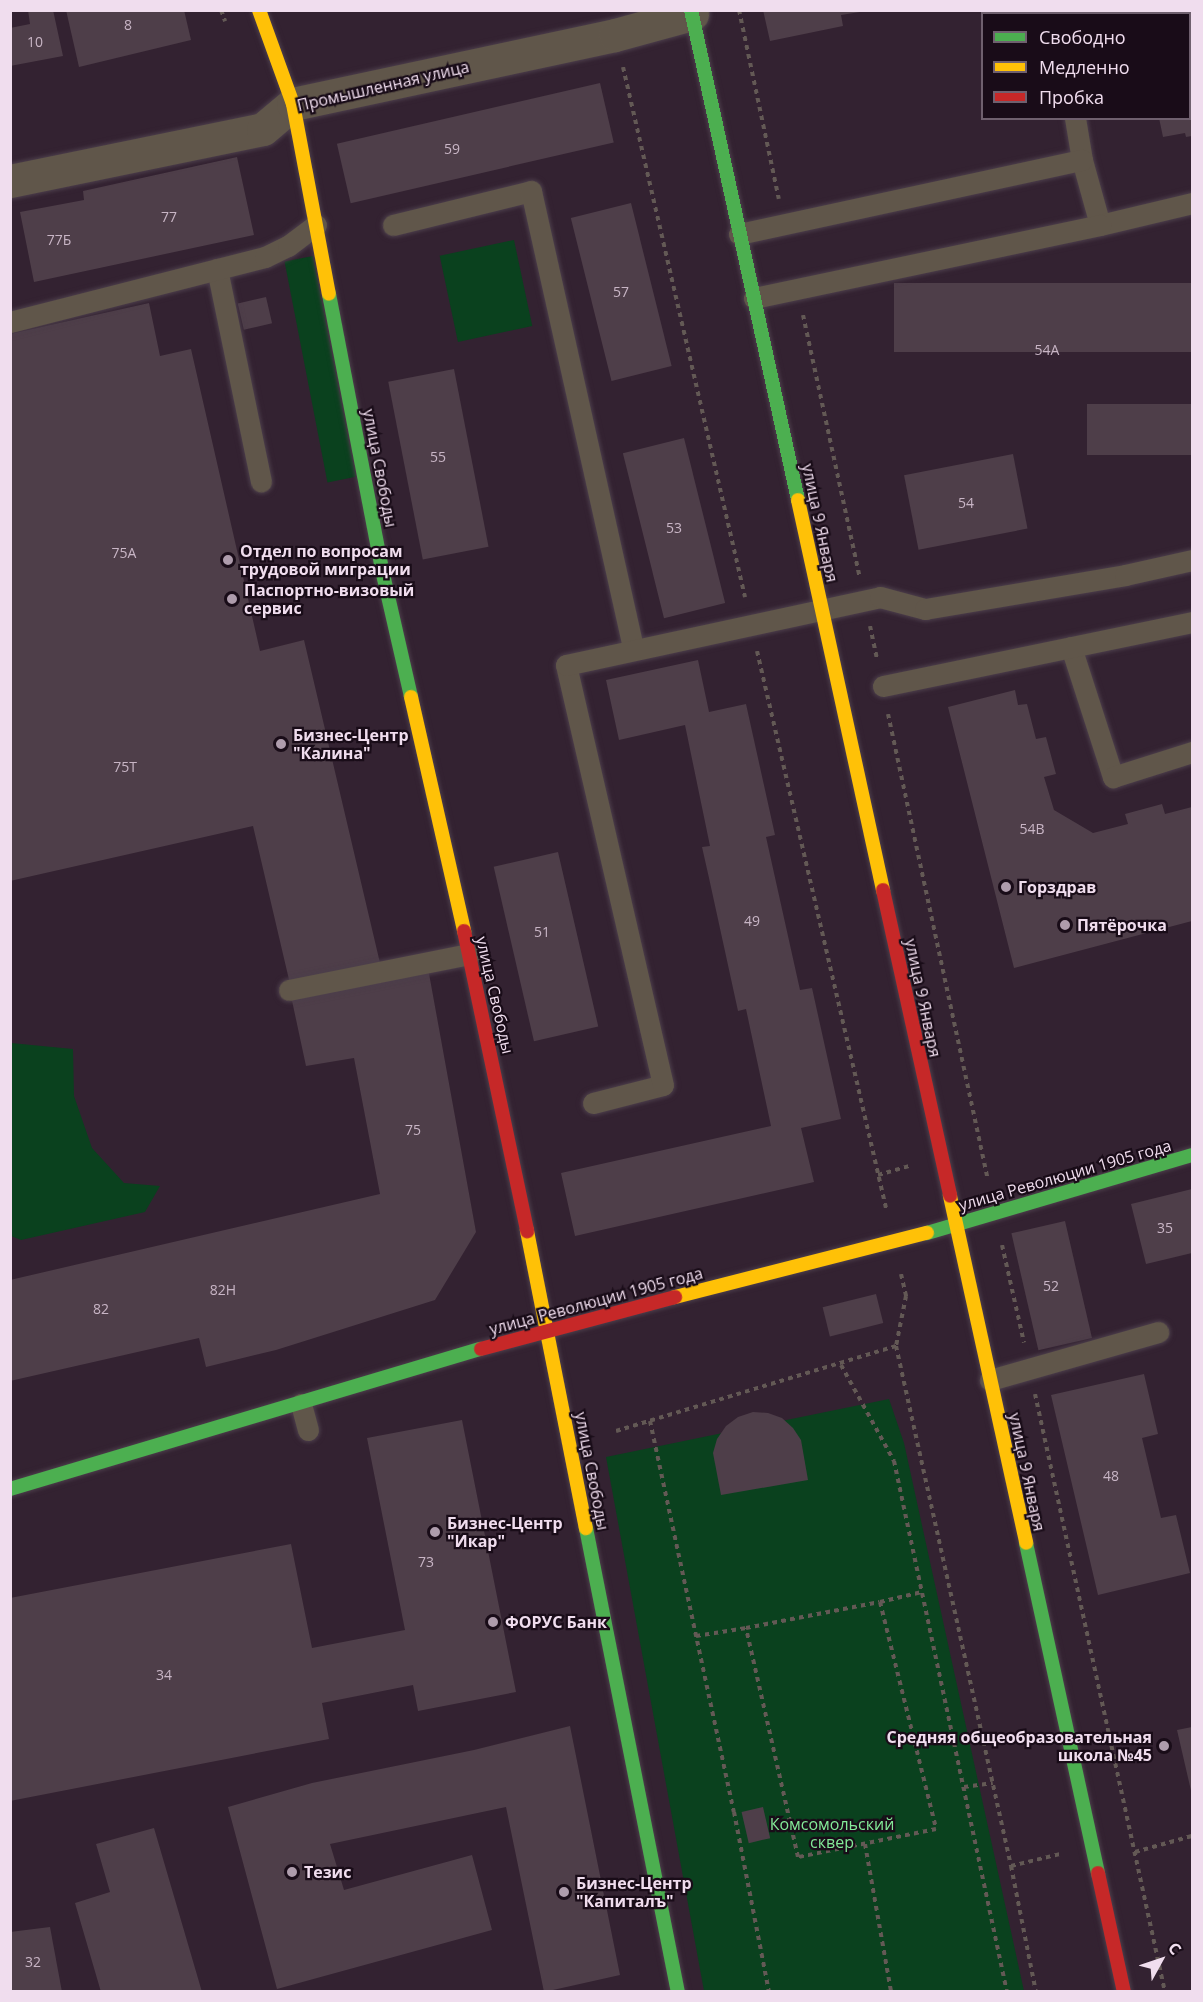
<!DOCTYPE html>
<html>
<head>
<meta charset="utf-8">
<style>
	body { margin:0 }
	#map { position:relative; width:1203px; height:2002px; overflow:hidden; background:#332231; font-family:"Open Sans",sans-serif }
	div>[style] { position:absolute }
	.green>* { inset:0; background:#0a411e; transform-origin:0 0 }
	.building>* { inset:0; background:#4e3e49; transform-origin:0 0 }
	.path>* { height:4px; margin-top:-2px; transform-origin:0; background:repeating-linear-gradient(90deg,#635955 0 4.5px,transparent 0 9px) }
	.roads { filter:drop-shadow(0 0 2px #4c3e4b) drop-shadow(0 0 2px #4c3e4b) }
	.lane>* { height:21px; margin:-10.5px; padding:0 10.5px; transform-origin:10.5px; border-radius:10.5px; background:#60564a }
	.street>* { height:33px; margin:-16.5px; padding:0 16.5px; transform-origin:16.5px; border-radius:16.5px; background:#60564a }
	.fast>* { height:14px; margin:-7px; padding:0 7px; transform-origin:7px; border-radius:7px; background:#4caf50 }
	.slow>* { height:14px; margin:-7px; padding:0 7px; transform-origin:7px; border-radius:7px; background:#ffc107 }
	.jam>* { height:14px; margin:-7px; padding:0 7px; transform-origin:7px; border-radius:7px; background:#c62828 }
	.dots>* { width:16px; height:16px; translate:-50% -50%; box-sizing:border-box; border:3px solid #190c18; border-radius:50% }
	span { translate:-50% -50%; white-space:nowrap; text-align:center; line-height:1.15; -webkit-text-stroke:4.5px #190c18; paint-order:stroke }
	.number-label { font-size:14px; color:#c8b5c5 }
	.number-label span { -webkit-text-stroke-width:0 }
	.street-label { font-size:16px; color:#f0ddee }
	.poi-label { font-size:16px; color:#f0ddee; font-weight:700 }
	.left { translate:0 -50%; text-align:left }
	.right { translate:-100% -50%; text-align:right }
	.park-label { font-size:16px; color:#83ea98 }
	.frame { position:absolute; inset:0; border:12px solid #f0ddee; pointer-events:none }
	.legend { position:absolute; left:981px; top:12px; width:210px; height:108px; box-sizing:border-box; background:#190c18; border:2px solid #6f606e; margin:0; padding:8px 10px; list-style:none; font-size:18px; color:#f0ddee }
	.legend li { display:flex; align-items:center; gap:12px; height:30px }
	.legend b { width:30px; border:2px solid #6f606e }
	.north { position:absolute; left:1131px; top:1930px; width:60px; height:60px; -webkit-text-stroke:4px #190c18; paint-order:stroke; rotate:50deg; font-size:16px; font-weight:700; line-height:24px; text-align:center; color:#f0ddee }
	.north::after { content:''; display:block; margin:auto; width:21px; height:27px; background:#f0ddee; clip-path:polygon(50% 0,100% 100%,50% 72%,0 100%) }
</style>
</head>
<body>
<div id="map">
	<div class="green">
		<div style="left:514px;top:240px;width:88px;height:76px;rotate:78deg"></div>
		<div style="left:313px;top:256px;width:225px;height:29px;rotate:79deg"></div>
		<div style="clip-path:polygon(11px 1043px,73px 1049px,74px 1096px,92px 1148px,124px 1183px,160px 1186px,145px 1212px,21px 1240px,11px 1236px)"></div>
		<div style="clip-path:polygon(889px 1399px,904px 1443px,1024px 1991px,704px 1991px,606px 1457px)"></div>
	</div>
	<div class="building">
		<div style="clip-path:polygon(28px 10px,53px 10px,63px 56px,10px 66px,10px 28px,30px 24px)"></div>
		<div style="clip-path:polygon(66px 10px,184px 10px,191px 40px,79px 67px)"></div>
		<div style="clip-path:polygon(763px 10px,860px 10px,860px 12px,841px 15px,843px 26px,770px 41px)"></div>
		<div style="clip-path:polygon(1192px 49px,1192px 136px,1186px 137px,1185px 133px,1163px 137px,1159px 118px,1190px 118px,1190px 50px)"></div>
		<div style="left:600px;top:83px;width:61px;height:270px;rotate:77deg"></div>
		<div style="clip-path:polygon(237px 157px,254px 235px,34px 282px,20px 212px,84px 200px,83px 191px)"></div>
		<div style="left:631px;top:203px;width:168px;height:62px;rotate:76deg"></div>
		<div style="left:1192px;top:283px;width:69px;height:298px;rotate:90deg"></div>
		<div style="left:266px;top:297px;width:27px;height:29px;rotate:77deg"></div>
		<div style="clip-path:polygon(149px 303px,160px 356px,191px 349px,260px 651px,304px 640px,380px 963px,290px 984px,253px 826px,10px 881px,10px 334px)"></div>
		<div style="left:454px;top:369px;width:181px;height:67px;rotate:79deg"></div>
		<div style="left:1192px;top:404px;width:51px;height:105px;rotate:90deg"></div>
		<div style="left:684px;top:438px;width:170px;height:63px;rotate:76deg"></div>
		<div style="left:1013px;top:454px;width:76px;height:111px;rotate:79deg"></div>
		<div style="clip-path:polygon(698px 660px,709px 712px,746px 704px,775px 835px,766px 837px,800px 990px,812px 988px,841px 1119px,801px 1128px,814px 1182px,575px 1236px,561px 1173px,771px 1126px,746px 1009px,738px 1011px,709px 878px,702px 847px,710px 846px,685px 725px,619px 740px,606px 680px)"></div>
		<div style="clip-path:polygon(1015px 690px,1018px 705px,1027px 704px,1036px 739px,1046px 737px,1056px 774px,1044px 777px,1054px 810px,1093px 833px,1128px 824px,1125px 814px,1162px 804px,1165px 814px,1192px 807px,1192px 921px,1014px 968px,948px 707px)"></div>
		<div style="left:558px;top:852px;width:179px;height:66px;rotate:77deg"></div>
		<div style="clip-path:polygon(428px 968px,476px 1232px,435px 1300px,276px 1350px,206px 1367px,199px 1338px,10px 1381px,10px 1280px,380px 1194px,354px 1058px,306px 1066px,291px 996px)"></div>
		<div style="clip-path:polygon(1192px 1189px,1192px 1253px,1146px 1264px,1131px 1204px)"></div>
		<div style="left:1065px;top:1221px;width:120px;height:55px;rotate:77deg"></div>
		<div style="left:876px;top:1294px;width:30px;height:55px;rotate:76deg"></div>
		<div style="clip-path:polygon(1144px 1374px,1158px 1434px,1142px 1438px,1161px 1518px,1176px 1515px,1190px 1573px,1098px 1595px,1051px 1395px)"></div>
		<div style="clip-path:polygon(753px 1412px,768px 1413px,782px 1418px,793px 1428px,801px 1440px,808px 1480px,721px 1495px,713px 1453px,717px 1439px,726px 1426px,738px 1417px)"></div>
		<div style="clip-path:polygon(462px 1420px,516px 1692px,418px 1711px,413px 1685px,322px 1703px,329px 1739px,10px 1801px,10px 1598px,291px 1544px,312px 1648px,405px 1630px,367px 1438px)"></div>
		<div style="clip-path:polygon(570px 1726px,620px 1975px,544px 1992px,506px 1807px,330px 1844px,344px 1890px,472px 1855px,492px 1930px,277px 1989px,228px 1807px,312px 1783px,474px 1750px)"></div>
		<div style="clip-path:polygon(1192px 1727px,1192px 1795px,1177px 1730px)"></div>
		<div style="left:763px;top:1807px;width:32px;height:22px;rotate:77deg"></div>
		<div style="clip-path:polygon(154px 1828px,202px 1992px,101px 1992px,75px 1903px,110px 1892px,96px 1844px)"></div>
		<div style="clip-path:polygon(50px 1927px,62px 1992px,10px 1992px,10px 1932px)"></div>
	</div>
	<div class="path">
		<div style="left:221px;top:10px;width:12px;rotate:70deg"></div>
		<div style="left:739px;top:10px;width:193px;rotate:78.1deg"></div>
		<div style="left:623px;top:67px;width:544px;rotate:77.04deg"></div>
		<div style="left:803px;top:315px;width:266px;rotate:77.8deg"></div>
		<div style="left:870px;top:626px;width:35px;rotate:78deg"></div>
		<div style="left:757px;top:651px;width:572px;rotate:76.96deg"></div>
		<div style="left:888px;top:714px;width:476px;rotate:77.9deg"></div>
		<div style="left:878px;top:1175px;width:32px;rotate:-16deg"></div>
		<div style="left:1002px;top:1245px;width:100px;rotate:77.3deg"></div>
		<div style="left:901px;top:1274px;width:23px;rotate:77deg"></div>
		<div style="left:906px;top:1296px;width:51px;rotate:101.3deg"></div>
		<div style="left:896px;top:1346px;width:533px;rotate:77.53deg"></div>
		<div style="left:1011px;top:1866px;width:128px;rotate:78.8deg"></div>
		<div style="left:841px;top:1365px;width:110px;rotate:61.1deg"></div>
		<div style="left:894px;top:1461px;width:543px;rotate:77.99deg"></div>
		<div style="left:1035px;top:1394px;width:612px;rotate:77.74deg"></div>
		<div style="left:650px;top:1421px;width:400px;rotate:77.9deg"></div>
		<div style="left:734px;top:1812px;width:183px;rotate:79deg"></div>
		<div style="left:616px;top:1431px;width:293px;rotate:-16.9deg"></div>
		<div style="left:880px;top:1602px;width:234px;rotate:76.1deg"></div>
		<div style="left:936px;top:1829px;width:141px;rotate:168.5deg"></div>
		<div style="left:798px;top:1857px;width:235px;rotate:-102.8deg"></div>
		<div style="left:746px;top:1628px;width:136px;rotate:-11deg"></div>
		<div style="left:880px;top:1602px;width:43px;rotate:-13.4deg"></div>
		<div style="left:696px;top:1636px;width:51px;rotate:-9.1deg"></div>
		<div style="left:964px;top:1787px;width:29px;rotate:-8deg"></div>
		<div style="left:865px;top:1844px;width:150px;rotate:80deg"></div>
		<div style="left:1135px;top:1852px;width:59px;rotate:-15.7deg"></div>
		<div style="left:1011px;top:1866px;width:50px;rotate:-13.8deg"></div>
	</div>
	<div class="roads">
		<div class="lane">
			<div style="left:1056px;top:10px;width:4px;rotate:90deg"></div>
			<div style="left:1085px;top:14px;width:15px;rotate:-16deg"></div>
			<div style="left:1075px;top:118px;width:43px;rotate:80.5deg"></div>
			<div style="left:1082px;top:160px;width:67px;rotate:74.5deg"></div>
			<div style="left:1100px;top:225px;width:95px;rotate:-13.4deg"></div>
			<div style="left:393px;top:225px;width:142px;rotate:-13.8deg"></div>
			<div style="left:531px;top:191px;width:470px;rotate:77.4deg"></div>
			<div style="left:739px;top:234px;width:351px;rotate:-12.2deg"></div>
			<div style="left:217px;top:269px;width:217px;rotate:78.3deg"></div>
			<div style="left:754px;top:298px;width:354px;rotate:-11.9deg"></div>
			<div style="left:10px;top:322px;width:263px;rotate:-14.3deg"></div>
			<div style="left:265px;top:257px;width:25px;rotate:-26deg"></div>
			<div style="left:288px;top:246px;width:35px;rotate:-37deg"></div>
			<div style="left:1071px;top:647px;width:137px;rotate:72.1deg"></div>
			<div style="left:1113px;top:777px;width:83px;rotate:-17.6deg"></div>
			<div style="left:883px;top:686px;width:316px;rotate:-11.7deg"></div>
			<div style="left:289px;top:990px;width:184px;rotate:-11.3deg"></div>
			<div style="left:593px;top:1103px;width:72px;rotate:-14.4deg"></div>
			<div style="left:663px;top:1085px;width:431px;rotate:-103deg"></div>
			<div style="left:566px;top:665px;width:321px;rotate:-12.2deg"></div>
			<div style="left:880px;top:597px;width:47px;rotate:14.9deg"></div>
			<div style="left:925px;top:609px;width:203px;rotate:-9.6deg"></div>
			<div style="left:1125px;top:575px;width:69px;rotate:-12.6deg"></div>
			<div style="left:990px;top:1380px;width:175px;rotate:-15.9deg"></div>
			<div style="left:301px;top:1404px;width:27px;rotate:75deg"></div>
		</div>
		<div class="street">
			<div style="left:10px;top:181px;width:258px;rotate:-11.6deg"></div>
			<div style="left:263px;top:129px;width:39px;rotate:-40deg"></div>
			<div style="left:293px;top:104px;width:329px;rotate:-12.1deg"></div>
			<div style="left:615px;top:35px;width:80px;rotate:-15.3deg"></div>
		</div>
		<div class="fast">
			<div style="left:691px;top:10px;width:502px;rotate:77.68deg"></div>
			<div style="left:329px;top:294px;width:281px;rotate:79.1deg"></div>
			<div style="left:382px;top:570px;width:130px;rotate:77.1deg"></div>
			<div style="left:927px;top:1233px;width:276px;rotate:-16.4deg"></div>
			<div style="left:10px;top:1489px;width:491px;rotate:-16.6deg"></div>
			<div style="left:586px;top:1528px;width:473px;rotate:78.8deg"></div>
			<div style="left:1026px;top:1543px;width:338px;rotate:77.7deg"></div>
		</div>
		<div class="slow">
			<div style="left:259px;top:10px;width:100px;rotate:70.1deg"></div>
			<div style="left:293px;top:104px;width:193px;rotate:79.3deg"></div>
			<div style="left:798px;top:500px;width:399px;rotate:77.7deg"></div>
			<div style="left:411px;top:697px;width:240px;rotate:77.2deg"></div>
			<div style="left:950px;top:1196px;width:355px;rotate:77.6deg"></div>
			<div style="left:527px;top:1231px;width:303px;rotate:78.8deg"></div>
			<div style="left:675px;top:1297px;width:260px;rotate:-14.3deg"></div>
		</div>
		<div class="jam">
			<div style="left:883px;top:890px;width:313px;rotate:77.6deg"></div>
			<div style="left:464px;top:931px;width:307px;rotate:78.1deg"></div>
			<div style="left:481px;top:1349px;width:201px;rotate:-15deg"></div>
			<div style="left:1098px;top:1873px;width:122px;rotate:77.7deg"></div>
		</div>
	</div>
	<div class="dots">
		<div style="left:228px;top:560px;background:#ae9cac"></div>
		<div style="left:232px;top:599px;background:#ae9cac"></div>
		<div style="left:281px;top:744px;background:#ae9cac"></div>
		<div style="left:1006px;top:887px;background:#ae9cac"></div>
		<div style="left:1065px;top:925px;background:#ae9cac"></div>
		<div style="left:435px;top:1532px;background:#ae9cac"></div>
		<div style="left:493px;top:1622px;background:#ae9cac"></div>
		<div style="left:1164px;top:1746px;background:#ae9cac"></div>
		<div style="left:292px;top:1872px;background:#ae9cac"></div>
		<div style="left:564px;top:1892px;background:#ae9cac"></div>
	</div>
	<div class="number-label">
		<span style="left:128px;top:25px">8</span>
		<span style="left:35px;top:42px">10</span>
		<span style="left:452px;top:149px">59</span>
		<span style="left:169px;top:217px">77</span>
		<span style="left:59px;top:240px">77Б</span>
		<span style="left:621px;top:292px">57</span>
		<span style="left:1047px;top:350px">54А</span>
		<span style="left:438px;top:457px">55</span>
		<span style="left:966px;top:503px">54</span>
		<span style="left:674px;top:528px">53</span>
		<span style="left:124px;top:553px">75А</span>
		<span style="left:125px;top:767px">75Т</span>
		<span style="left:1032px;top:829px">54В</span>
		<span style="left:752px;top:921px">49</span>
		<span style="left:542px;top:932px">51</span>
		<span style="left:413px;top:1130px">75</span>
		<span style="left:1165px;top:1228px">35</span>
		<span style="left:1051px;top:1286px">52</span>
		<span style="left:223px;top:1290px">82Н</span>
		<span style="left:101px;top:1309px">82</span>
		<span style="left:1111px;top:1476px">48</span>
		<span style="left:426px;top:1562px">73</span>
		<span style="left:164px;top:1675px">34</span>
		<span style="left:33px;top:1962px">32</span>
	</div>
	<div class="street-label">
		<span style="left:383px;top:86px;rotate:-13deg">Промышленная улица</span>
		<span style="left:380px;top:468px;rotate:79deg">улица Свободы</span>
		<span style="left:820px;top:523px;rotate:78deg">улица 9 Января</span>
		<span style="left:495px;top:995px;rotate:77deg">улица Свободы</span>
		<span style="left:923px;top:998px;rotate:78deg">улица 9 Января</span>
		<span style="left:1065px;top:1175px;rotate:-16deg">улица Революции 1905 года</span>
		<span style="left:596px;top:1301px;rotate:-15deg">улица Революции 1905 года</span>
		<span style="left:592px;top:1471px;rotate:79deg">улица Свободы</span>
		<span style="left:1027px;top:1472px;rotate:78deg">улица 9 Января</span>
	</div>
	<div class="poi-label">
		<span class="left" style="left:240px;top:560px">Отдел по вопросам<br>трудовой миграции</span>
		<span class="left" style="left:244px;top:599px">Паспортно-визовый<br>сервис</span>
		<span class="left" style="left:293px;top:744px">Бизнес-Центр<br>"Калина"</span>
		<span class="left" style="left:1018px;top:887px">Горздрав</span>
		<span class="left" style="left:1077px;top:925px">Пятёрочка</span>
		<span class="left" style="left:447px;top:1532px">Бизнес-Центр<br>"Икар"</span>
		<span class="left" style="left:505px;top:1622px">ФОРУС Банк</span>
		<span class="right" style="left:1152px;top:1746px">Средняя общеобразовательная<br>школа №45</span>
		<span class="left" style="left:304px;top:1872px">Тезис</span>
		<span class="left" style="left:576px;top:1892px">Бизнес-Центр<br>"Капиталъ"</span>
	</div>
	<div class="park-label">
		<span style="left:832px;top:1833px">Комсомольский<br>сквер</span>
	</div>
	<div class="frame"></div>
	<ul class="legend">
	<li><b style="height:8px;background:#4caf50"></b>Свободно</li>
	<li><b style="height:8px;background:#ffc107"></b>Медленно</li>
	<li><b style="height:8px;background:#c62828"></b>Пробка</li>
	</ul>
	<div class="north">С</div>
</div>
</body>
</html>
